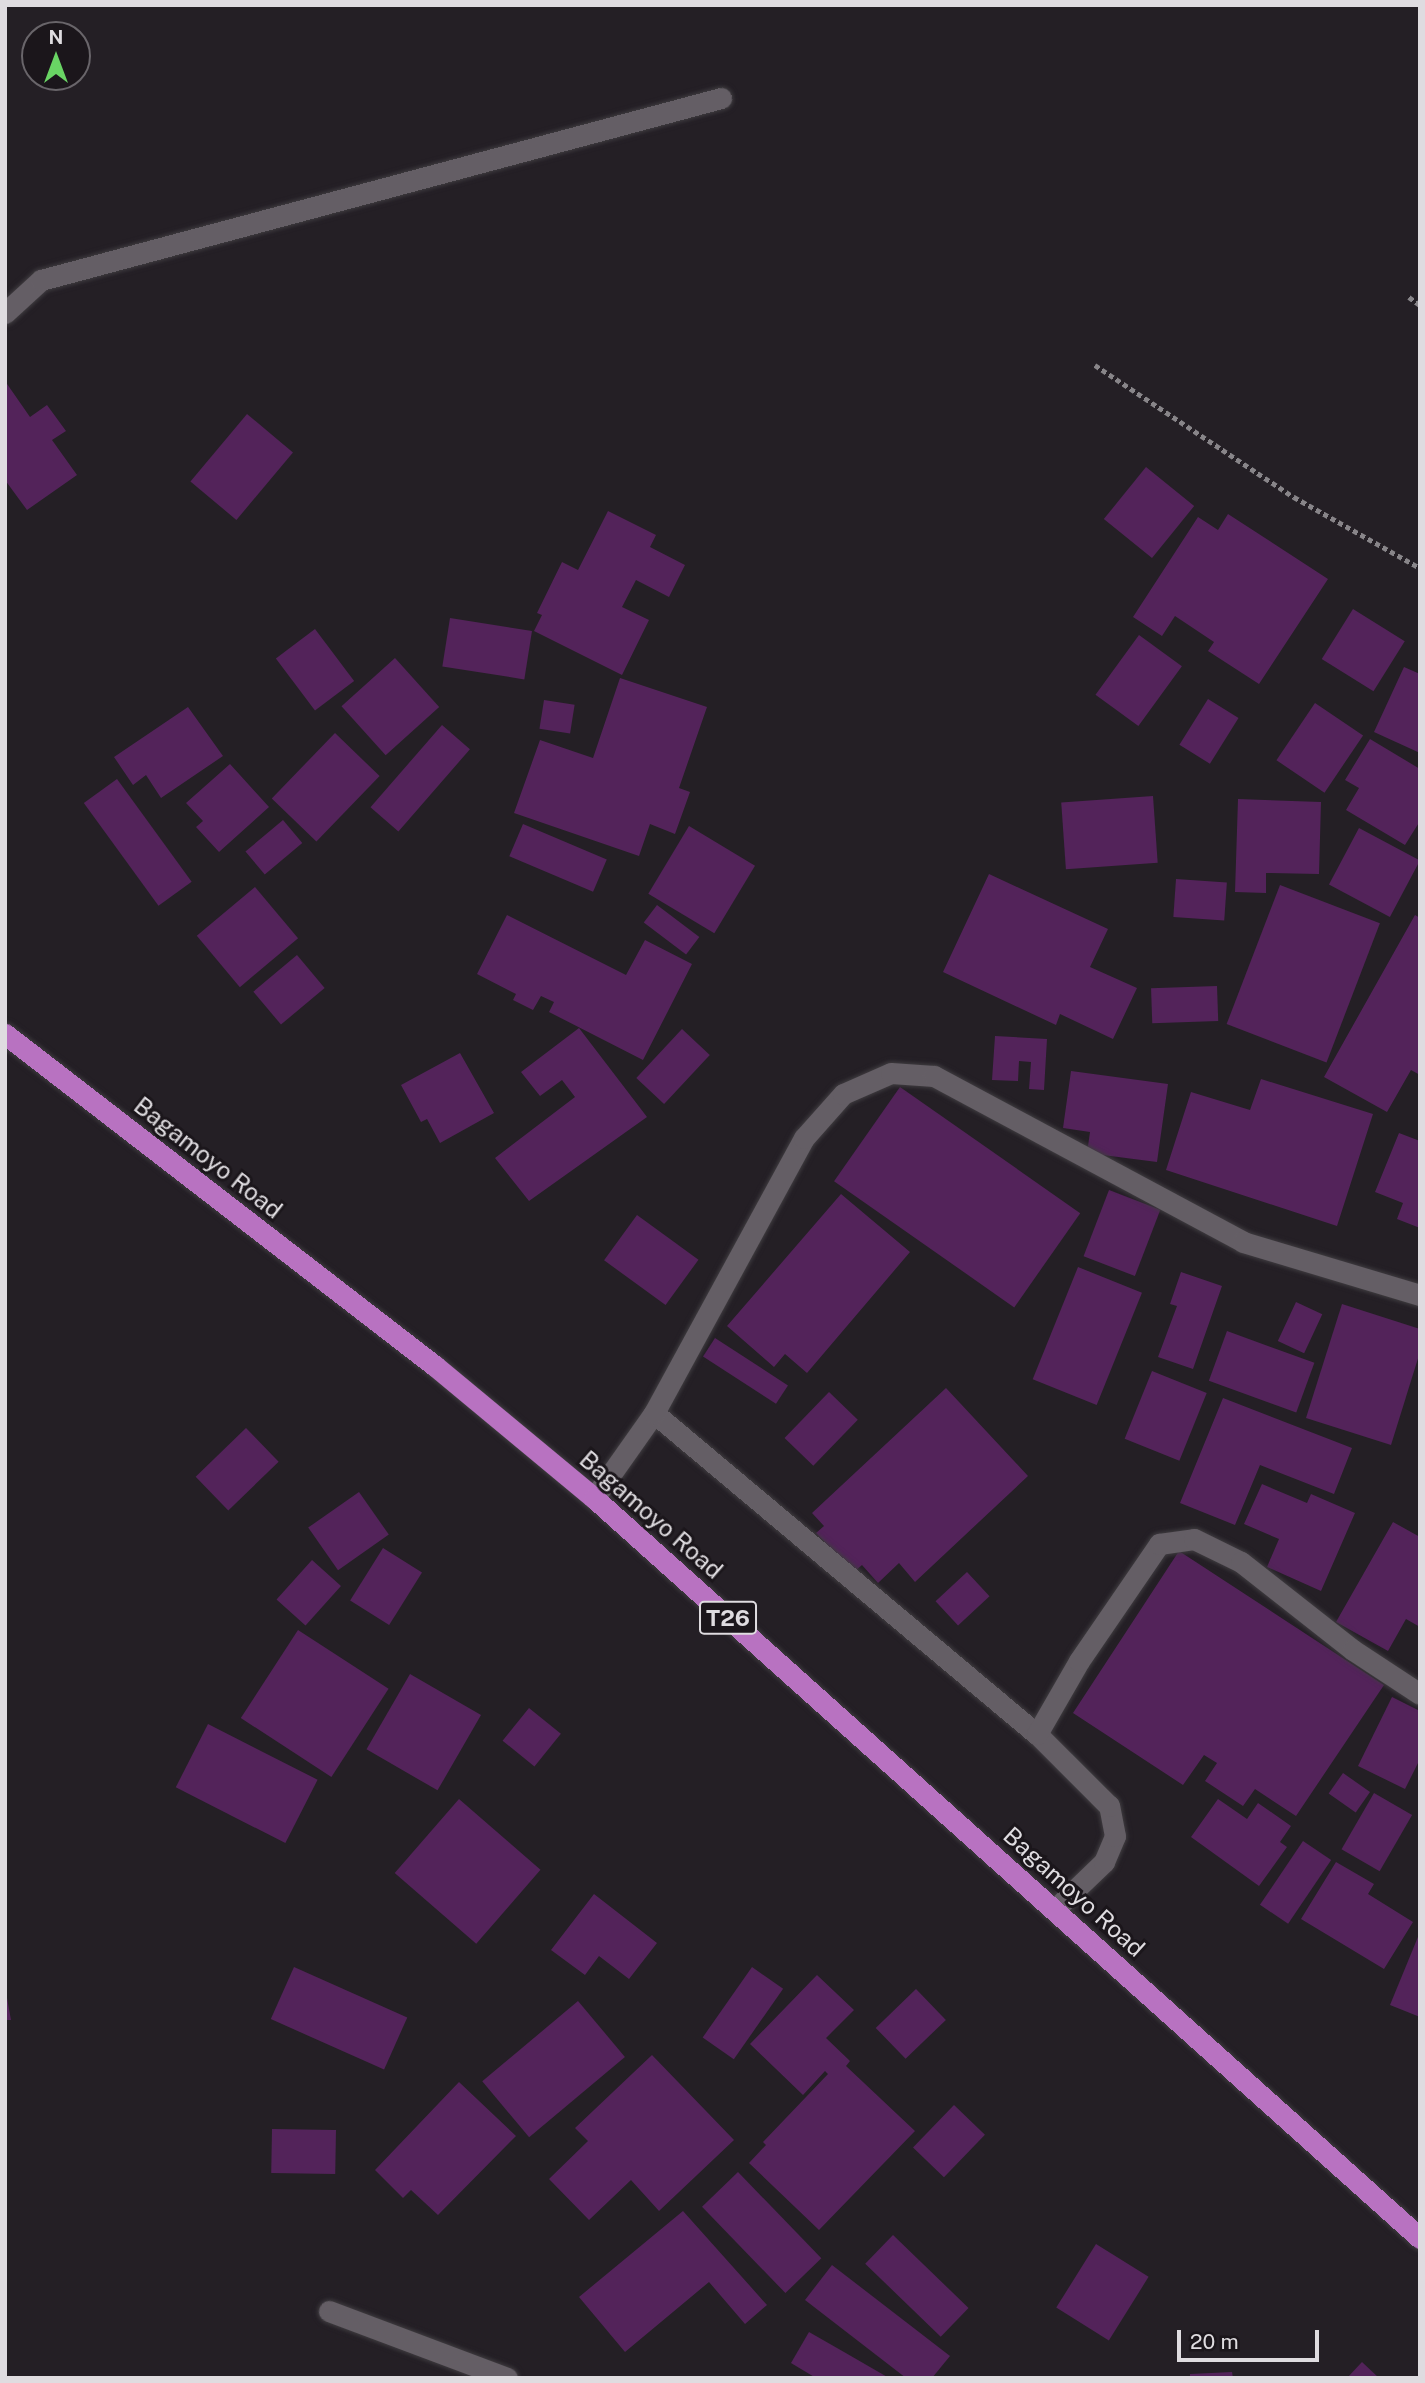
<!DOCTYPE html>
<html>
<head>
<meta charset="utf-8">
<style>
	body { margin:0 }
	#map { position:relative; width:1425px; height:2383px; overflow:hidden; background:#241f25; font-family:"Public Sans",sans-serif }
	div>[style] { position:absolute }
	.building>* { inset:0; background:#53235a; transform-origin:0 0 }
	.path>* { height:4.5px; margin-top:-2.25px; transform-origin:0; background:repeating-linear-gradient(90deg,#888589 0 5px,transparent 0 8.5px) }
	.roads { filter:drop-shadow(0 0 2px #3f3c40) drop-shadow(0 0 2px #3f3c40) }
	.lane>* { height:21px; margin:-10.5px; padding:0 10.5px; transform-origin:10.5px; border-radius:10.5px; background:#645e65 }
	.street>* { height:21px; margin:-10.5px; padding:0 10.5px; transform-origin:10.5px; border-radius:10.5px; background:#645e65 }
	.highway>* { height:21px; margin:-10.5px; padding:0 10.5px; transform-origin:10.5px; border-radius:10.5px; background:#b872c1 }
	span { translate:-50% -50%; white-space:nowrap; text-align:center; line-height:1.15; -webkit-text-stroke:6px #1b161b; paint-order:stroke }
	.shield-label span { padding:2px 5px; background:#1b161b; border:2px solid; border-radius:5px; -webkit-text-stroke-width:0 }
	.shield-label { font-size:23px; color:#dfdce0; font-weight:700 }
	.street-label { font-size:24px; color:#dfdce0 }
	.frame { position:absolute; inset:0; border:7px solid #dfdce0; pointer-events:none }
	.north { position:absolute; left:21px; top:21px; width:70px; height:70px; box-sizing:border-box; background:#1b161b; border:2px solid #69656a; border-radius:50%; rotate:0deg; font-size:19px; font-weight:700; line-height:28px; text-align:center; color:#dfdce0 }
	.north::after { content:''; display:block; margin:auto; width:24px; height:32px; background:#69d464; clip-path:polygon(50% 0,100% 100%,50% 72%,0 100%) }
	.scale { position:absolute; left:1177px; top:2330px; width:142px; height:32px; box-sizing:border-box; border:4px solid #dfdce0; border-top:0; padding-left:9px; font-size:21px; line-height:24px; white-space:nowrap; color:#dfdce0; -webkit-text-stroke:5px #1b161b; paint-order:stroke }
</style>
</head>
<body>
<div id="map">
	<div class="building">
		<div style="clip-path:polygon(5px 381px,30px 417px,47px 405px,66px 431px,52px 440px,77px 475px,27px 510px,5px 480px)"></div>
		<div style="left:247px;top:414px;width:60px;height:88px;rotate:40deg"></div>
		<div style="left:1146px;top:467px;width:62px;height:67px;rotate:39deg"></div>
		<div style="clip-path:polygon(608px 511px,656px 535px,650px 547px,685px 565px,669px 597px,636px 580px,622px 607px,649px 620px,622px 675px,534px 631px,542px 615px,537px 613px,562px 562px,578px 570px)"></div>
		<div style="clip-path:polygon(1228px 514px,1328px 579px,1259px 684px,1208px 651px,1214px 642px,1175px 616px,1162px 636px,1133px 617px,1198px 517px,1218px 530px)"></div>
		<div style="left:1353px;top:609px;width:61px;height:59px;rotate:32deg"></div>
		<div style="left:450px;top:618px;width:83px;height:49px;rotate:9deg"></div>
		<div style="left:315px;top:629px;width:65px;height:49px;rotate:53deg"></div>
		<div style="left:1139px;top:635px;width:53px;height:74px;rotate:36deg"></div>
		<div style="left:395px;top:658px;width:66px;height:72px;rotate:48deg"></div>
		<div style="clip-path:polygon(1404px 667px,1420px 674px,1420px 753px,1374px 732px)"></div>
		<div style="clip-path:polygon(620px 678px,707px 707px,679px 788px,690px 792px,675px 834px,650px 824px,639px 856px,514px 813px,540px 740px,593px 758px)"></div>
		<div style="left:1208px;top:699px;width:36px;height:54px;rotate:32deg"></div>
		<div style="left:544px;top:700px;width:31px;height:29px;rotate:9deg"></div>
		<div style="left:1315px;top:703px;width:58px;height:69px;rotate:34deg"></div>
		<div style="clip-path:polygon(188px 707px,223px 756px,161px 798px,146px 775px,133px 785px,114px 757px)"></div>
		<div style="left:442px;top:725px;width:37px;height:109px;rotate:41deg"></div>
		<div style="left:335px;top:733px;width:62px;height:91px;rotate:44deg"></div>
		<div style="clip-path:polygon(1370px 739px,1420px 769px,1420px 821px,1405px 845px,1346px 810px,1359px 788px,1345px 780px)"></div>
		<div style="clip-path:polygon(230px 764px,269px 807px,219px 852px,196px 827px,203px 821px,186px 803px)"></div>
		<div style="left:117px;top:779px;width:127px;height:41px;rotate:54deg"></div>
		<div style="left:1153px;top:796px;width:67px;height:92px;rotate:86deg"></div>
		<div style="clip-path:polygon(1238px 799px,1321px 802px,1319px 874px,1266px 873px,1266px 893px,1235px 892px)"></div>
		<div style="left:283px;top:820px;width:30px;height:49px;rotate:50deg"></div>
		<div style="left:523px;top:824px;width:91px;height:35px;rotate:23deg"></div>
		<div style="left:689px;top:826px;width:77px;height:79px;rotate:31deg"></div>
		<div style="left:1359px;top:828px;width:69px;height:64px;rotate:28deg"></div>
		<div style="clip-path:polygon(989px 874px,1108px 929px,1090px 967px,1137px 988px,1113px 1039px,1060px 1014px,1056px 1025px,943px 972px)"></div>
		<div style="left:1176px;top:879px;width:51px;height:38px;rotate:4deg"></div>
		<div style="left:1280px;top:885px;width:107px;height:149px;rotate:21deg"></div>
		<div style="left:255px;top:887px;width:67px;height:76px;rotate:50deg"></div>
		<div style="left:657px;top:905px;width:53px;height:22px;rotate:37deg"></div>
		<div style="clip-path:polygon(507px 915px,626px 975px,645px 940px,692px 964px,643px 1060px,549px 1012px,554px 1002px,541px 996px,533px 1010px,513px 1000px,516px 994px,477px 974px)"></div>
		<div style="clip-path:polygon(1415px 915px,1420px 918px,1420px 1075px,1411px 1070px,1387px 1112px,1324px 1077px)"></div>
		<div style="left:297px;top:955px;width:43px;height:57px;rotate:50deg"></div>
		<div style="left:1217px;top:986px;width:35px;height:66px;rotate:88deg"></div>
		<div style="clip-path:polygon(579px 1028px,647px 1117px,529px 1201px,495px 1158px,575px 1097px,562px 1080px,540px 1096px,521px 1072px)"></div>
		<div style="left:682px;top:1029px;width:38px;height:67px;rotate:43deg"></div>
		<div style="clip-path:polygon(995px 1036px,1047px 1039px,1044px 1090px,1029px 1089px,1031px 1062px,1019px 1061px,1018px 1081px,992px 1080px)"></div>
		<div style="clip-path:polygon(460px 1053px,494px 1113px,440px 1143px,427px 1119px,421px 1122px,401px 1085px)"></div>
		<div style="clip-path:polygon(1071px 1071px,1168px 1084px,1157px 1162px,1087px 1153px,1090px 1132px,1063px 1128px)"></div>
		<div style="clip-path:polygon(1261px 1079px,1373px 1114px,1337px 1226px,1166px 1170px,1191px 1092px,1250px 1110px)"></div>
		<div style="left:900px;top:1087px;width:220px;height:115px;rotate:35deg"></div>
		<div style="clip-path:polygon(1399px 1133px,1420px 1141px,1420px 1228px,1397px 1219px,1403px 1203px,1375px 1192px)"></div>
		<div style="left:1109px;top:1190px;width:55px;height:71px;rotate:21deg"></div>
		<div style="clip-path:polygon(841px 1194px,910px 1252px,807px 1373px,785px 1354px,774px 1367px,727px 1326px)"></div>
		<div style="left:637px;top:1215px;width:76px;height:56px;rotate:36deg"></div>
		<div style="left:1078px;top:1267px;width:69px;height:121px;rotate:22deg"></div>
		<div style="clip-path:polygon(1181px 1272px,1222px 1286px,1193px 1369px,1158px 1357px,1177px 1306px,1170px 1304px)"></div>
		<div style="left:1296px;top:1302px;width:29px;height:43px;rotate:25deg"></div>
		<div style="clip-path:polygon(1342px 1304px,1420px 1329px,1420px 1352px,1391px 1445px,1306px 1418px)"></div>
		<div style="left:1227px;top:1331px;width:93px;height:53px;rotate:20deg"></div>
		<div style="left:715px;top:1338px;width:87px;height:22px;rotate:33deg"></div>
		<div style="left:1152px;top:1371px;width:59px;height:73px;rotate:22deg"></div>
		<div style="clip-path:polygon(946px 1388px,1028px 1476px,915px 1582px,899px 1563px,878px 1583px,862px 1565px,854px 1572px,816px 1533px,824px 1526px,812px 1513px)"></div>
		<div style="left:829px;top:1392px;width:40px;height:64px;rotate:44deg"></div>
		<div style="clip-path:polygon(1223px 1398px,1352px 1448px,1334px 1494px,1260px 1465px,1235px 1525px,1180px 1503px)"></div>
		<div style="left:246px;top:1428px;width:47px;height:70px;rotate:46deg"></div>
		<div style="clip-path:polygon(1262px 1484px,1307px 1503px,1311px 1494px,1355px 1513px,1321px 1591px,1267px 1567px,1279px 1539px,1244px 1524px)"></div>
		<div style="left:359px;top:1492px;width:52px;height:62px;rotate:55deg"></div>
		<div style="clip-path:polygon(1393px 1522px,1420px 1537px,1420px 1627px,1406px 1619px,1388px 1651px,1336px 1622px)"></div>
		<div style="left:383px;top:1548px;width:46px;height:62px;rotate:32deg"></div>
		<div style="clip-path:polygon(1179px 1551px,1384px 1685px,1296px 1816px,1255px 1789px,1243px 1806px,1205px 1781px,1217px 1763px,1204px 1755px,1183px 1785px,1073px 1713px)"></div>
		<div style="left:312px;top:1560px;width:39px;height:53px;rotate:42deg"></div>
		<div style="left:967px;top:1572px;width:33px;height:43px;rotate:47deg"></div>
		<div style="left:298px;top:1630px;width:108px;height:105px;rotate:33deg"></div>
		<div style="left:410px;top:1674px;width:82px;height:87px;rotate:30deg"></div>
		<div style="clip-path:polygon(1392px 1697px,1420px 1711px,1420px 1759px,1405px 1789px,1358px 1766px)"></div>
		<div style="left:529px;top:1708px;width:41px;height:42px;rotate:39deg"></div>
		<div style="left:208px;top:1724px;width:123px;height:71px;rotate:27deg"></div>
		<div style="left:1343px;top:1773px;width:33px;height:25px;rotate:35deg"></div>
		<div style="left:1374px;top:1793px;width:44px;height:65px;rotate:30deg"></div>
		<div style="left:459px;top:1799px;width:108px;height:98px;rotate:41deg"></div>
		<div style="clip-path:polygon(1218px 1799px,1247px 1819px,1258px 1803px,1291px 1826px,1280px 1842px,1287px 1847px,1259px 1886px,1191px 1837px)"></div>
		<div style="left:1303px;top:1841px;width:34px;height:77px;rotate:34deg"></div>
		<div style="clip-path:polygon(1336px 1862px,1374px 1884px,1368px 1894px,1413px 1922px,1384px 1969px,1301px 1919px)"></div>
		<div style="clip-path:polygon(594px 1894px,657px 1943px,629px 1979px,599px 1956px,585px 1975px,551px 1950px)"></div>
		<div style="clip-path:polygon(1420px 1932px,1420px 2017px,1390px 2005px)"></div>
		<div style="left:294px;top:1967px;width:124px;height:57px;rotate:24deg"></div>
		<div style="left:752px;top:1967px;width:38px;height:86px;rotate:35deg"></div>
		<div style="clip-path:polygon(817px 1975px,854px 2010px,826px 2038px,850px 2061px,846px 2066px,915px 2131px,819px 2230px,749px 2163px,766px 2145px,763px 2142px,828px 2074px,825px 2071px,803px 2095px,750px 2044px)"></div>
		<div style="clip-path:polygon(5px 1987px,11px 2020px,5px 2020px)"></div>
		<div style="left:916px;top:1989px;width:43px;height:56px;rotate:46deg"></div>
		<div style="left:578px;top:2001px;width:73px;height:125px;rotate:50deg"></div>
		<div style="clip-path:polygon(652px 2055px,734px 2140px,659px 2211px,631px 2180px,589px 2220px,549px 2179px,588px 2141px,575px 2128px)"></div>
		<div style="clip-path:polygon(459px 2082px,516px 2136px,438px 2215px,411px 2190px,403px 2198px,375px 2170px)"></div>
		<div style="left:954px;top:2105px;width:43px;height:59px;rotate:44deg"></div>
		<div style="left:272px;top:2129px;width:64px;height:44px;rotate:1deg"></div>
		<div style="left:738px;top:2172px;width:120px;height:50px;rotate:46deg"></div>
		<div style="clip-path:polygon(683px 2211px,767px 2305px,745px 2324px,709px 2282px,625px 2352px,579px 2297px)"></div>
		<div style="left:893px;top:2235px;width:105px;height:40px;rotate:44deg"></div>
		<div style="left:1096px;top:2244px;width:62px;height:75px;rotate:32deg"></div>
		<div style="clip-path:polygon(832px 2265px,950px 2356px,932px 2378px,906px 2378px,805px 2300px)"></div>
		<div style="clip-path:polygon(809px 2332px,844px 2352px,889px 2378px,816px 2378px,791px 2363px)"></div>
		<div style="clip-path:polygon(1362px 2362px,1379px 2378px,1347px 2378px)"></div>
		<div style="clip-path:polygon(1232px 2372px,1233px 2378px,1190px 2378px,1190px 2374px)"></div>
	</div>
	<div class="path">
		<div style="left:1409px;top:297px;width:14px;rotate:36deg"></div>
		<div style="left:1095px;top:365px;width:239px;rotate:33.6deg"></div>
		<div style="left:1294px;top:497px;width:145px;rotate:29.4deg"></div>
	</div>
	<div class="roads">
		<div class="lane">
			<div style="left:5px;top:313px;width:49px;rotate:-42.5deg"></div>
			<div style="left:41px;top:280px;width:704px;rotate:-14.98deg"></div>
		</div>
		<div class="street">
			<div style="left:654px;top:1413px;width:500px;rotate:40deg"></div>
			<div style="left:594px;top:1498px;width:104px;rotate:-54.8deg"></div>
			<div style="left:654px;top:1413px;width:313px;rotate:-61.4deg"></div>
			<div style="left:804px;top:1138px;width:59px;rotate:-48.4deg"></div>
			<div style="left:843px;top:1094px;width:52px;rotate:-23.6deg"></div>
			<div style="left:891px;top:1073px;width:43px;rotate:4deg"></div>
			<div style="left:934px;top:1076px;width:351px;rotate:28.2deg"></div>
			<div style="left:1243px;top:1242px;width:185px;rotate:16.7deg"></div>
			<div style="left:1055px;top:1909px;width:68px;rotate:-43.8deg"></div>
			<div style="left:1104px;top:1862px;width:28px;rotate:-67deg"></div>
			<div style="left:1115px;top:1836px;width:31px;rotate:-101deg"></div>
			<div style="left:1109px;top:1806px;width:102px;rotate:-135deg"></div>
			<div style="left:1037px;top:1734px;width:84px;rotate:-60.1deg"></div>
			<div style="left:1079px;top:1661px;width:142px;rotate:-55.6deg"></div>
			<div style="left:1159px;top:1544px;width:35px;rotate:-8deg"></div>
			<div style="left:1194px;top:1539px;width:52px;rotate:26.1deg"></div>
			<div style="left:1241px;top:1562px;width:142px;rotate:38.2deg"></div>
			<div style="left:1353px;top:1650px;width:80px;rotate:33.3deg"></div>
			<div style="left:329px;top:2311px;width:190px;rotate:20.6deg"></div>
		</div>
		<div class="highway">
			<div style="left:5px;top:1034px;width:543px;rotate:37.67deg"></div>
			<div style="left:435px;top:1366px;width:207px;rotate:39.7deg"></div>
			<div style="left:594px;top:1498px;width:1109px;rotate:41.86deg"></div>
		</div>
	</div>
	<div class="shield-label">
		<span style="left:728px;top:1618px">T26</span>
	</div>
	<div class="street-label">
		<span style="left:208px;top:1158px;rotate:38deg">Bagamoyo Road</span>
		<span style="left:651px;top:1515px;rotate:41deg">Bagamoyo Road</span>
		<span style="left:1074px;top:1892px;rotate:42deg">Bagamoyo Road</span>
	</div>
	<div class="frame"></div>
	<div class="north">N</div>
	<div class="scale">20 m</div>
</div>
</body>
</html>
